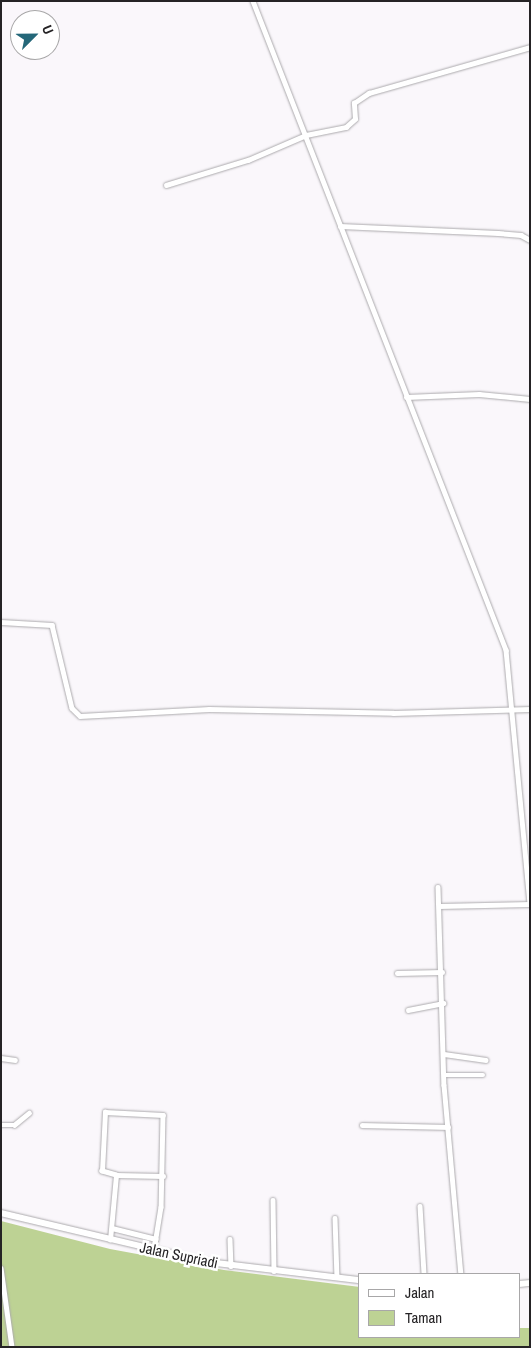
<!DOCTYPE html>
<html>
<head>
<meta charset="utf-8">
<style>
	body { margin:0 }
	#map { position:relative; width:531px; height:1348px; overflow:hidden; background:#faf7fb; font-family:"Archivo Narrow",sans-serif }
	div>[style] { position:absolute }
	.green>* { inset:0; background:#bdd294 }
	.roads { filter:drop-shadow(0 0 1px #acaaad) drop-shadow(0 0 1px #acaaad) }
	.minor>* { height:4.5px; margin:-2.25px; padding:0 2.25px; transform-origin:2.25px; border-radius:2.25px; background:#fff }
	.secondary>* { height:5.5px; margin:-2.75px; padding:0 2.75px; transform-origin:2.75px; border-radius:2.75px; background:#fff }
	span { translate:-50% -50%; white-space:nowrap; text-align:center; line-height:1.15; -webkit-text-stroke:5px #fff; paint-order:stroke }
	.street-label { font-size:15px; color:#252325 }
	.frame { position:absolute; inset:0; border:2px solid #252325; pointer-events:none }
	.legend { position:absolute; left:358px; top:1273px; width:162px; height:65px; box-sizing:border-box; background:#fff; border:1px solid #a8a7a8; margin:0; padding:6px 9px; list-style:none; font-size:15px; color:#252325 }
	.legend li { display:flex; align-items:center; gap:10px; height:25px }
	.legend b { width:25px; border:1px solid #a8a7a8 }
	.north { position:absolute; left:10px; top:10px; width:50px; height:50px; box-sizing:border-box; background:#fff; border:1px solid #a8a7a8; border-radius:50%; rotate:67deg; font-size:14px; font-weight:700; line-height:20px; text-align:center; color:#252325 }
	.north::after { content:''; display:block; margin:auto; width:18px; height:22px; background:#246779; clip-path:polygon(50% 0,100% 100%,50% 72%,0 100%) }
</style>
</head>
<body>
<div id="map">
	<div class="green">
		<div style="clip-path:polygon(1px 1221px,110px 1249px,224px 1270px,360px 1287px,360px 1337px,520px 1337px,520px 1328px,530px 1328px,530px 1347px,1px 1347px)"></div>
	</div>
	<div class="roads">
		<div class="minor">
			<div style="left:253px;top:1px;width:697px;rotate:68.7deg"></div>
			<div style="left:506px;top:650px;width:255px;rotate:84.6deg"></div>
			<div style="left:166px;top:185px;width:86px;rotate:-17deg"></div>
			<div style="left:248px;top:160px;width:63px;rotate:-23.3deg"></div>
			<div style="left:306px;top:135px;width:41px;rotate:-11.3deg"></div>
			<div style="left:346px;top:127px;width:12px;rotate:-42deg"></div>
			<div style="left:355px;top:119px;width:16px;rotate:-94deg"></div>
			<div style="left:354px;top:103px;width:18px;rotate:-34deg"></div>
			<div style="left:369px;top:93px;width:167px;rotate:-15.9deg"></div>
			<div style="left:340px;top:226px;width:158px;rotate:2.5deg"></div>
			<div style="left:498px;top:233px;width:23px;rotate:5deg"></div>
			<div style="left:521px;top:235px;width:10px;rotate:29deg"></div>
			<div style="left:406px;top:397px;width:73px;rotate:-2.4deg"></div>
			<div style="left:479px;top:394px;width:51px;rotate:5.6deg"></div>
			<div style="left:1px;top:622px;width:51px;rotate:3.4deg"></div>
			<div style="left:52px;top:625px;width:85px;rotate:76.5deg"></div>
			<div style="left:72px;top:708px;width:11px;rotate:45deg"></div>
			<div style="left:80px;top:716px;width:129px;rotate:-3.1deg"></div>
			<div style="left:209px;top:709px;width:184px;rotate:1.2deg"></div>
			<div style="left:393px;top:713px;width:137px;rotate:-1.7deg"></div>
			<div style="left:438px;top:887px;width:198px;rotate:88.3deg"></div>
			<div style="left:444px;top:1085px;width:190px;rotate:84.9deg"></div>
			<div style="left:439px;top:906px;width:91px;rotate:-1.3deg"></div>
			<div style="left:397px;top:973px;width:45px;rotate:-1.3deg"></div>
			<div style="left:408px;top:1010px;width:36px;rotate:-11deg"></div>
			<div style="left:444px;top:1054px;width:42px;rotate:8.1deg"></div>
			<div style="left:1px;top:1058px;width:14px;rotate:8deg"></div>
			<div style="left:444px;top:1075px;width:39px"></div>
			<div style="left:1px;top:1125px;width:13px"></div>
			<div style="left:14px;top:1125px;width:19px;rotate:-39deg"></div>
			<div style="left:362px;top:1125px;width:86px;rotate:1.3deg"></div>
			<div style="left:116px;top:1175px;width:15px;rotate:-164deg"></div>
			<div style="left:102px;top:1171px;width:59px;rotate:-87.1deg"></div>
			<div style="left:105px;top:1112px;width:58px;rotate:3deg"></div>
			<div style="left:163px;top:1115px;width:92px;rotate:91.2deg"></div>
			<div style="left:161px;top:1207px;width:44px;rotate:99.2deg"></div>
			<div style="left:273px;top:1200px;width:71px;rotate:89.2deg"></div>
			<div style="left:420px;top:1206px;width:68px;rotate:86.6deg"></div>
			<div style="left:335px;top:1218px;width:59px;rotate:88.1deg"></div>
			<div style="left:112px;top:1228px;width:45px;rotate:14deg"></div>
			<div style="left:230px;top:1239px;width:27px;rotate:88deg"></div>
			<div style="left:110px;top:1240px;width:65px;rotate:-84.7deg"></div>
			<div style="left:116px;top:1175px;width:47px;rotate:1.2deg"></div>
			<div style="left:1px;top:1268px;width:80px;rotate:82.1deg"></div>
		</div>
		<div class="secondary">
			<div style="left:1px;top:1213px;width:213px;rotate:13.3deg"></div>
			<div style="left:208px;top:1262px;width:153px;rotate:6.8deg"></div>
			<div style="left:520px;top:1284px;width:10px;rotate:-6deg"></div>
		</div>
	</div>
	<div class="street-label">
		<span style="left:179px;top:1255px;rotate:12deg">Jalan Supriadi</span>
	</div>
	<div class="frame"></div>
	<ul class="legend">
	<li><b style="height:6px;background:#fff"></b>Jalan</li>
	<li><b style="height:14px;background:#bdd294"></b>Taman</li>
	</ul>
	<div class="north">U</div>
</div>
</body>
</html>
